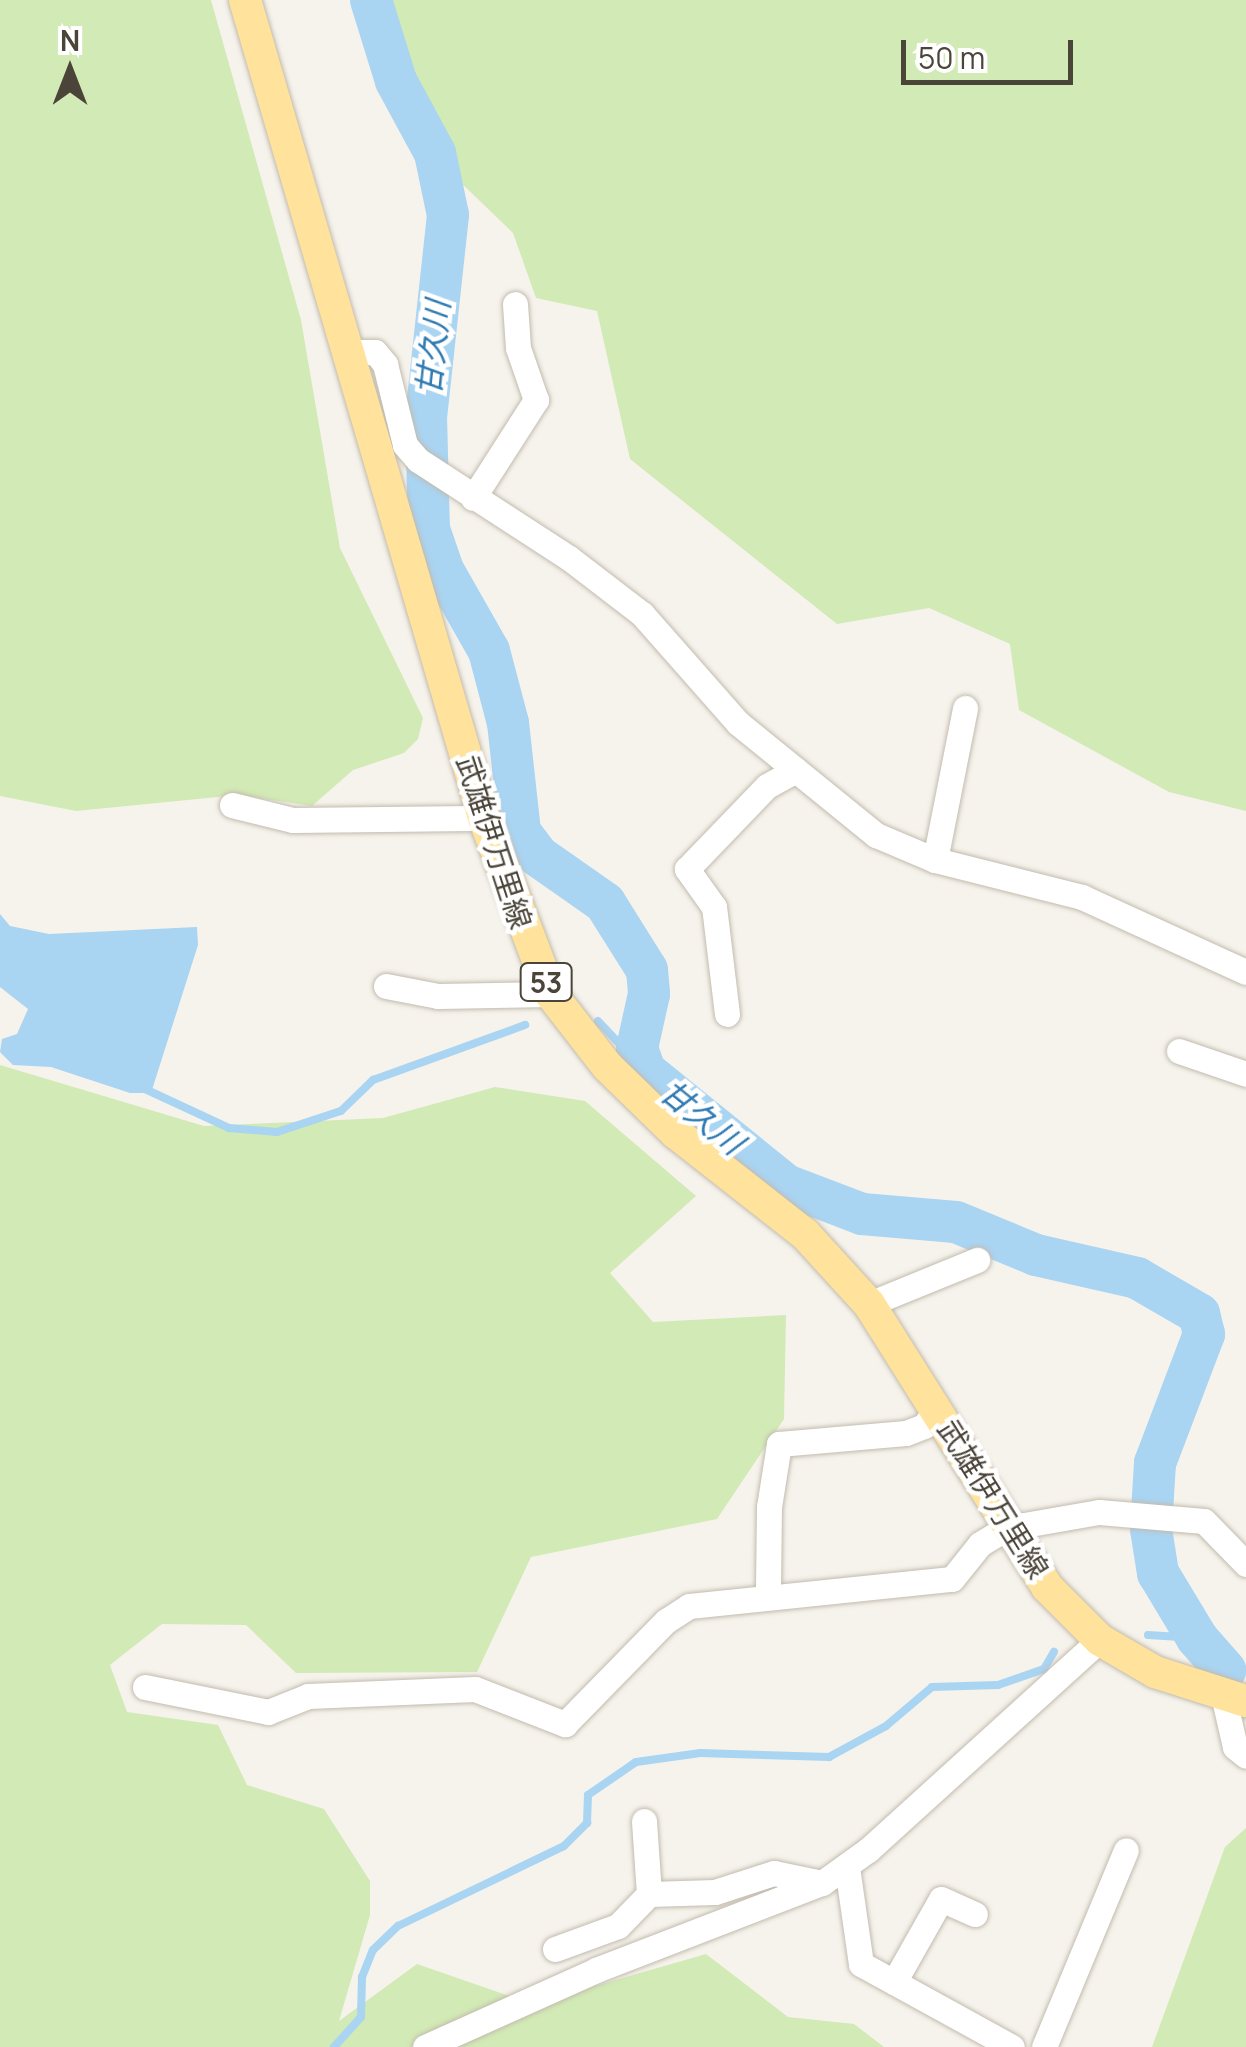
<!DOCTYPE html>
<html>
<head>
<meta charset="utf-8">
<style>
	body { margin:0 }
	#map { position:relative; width:1246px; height:2047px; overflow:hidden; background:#f6f3ec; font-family:Manrope,"Noto Sans JP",sans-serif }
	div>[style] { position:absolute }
	.green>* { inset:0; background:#d2eab5 }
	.water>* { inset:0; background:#a9d4f2 }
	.stream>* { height:8px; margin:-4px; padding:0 4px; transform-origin:4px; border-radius:4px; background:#a9d4f2 }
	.river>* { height:42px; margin:-21px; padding:0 21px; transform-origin:21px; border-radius:21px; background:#a9d4f2 }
	.roads { filter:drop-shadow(0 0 2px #c2bbae) drop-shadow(0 0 2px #c2bbae) }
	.minor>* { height:25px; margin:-12.5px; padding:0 12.5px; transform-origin:12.5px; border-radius:12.5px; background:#fff }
	.major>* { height:32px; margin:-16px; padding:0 16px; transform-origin:16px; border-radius:16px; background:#ffe39c }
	span { translate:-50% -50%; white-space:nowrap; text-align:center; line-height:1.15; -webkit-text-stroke:9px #fff; paint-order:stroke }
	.shield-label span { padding:2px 8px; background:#fff; border:2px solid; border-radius:8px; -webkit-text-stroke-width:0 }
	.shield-label { font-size:28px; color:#4b4439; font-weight:700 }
	.street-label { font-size:30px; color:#4b4439 }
	.water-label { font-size:32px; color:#2e7ab2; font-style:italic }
	.north { position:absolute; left:20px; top:20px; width:100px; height:100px; -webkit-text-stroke:8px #fff; paint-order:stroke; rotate:0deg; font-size:28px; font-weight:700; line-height:40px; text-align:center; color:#4b4439 }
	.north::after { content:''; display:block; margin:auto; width:35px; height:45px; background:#4b4439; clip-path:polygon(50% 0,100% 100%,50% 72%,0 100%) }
	.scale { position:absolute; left:901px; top:40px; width:172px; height:45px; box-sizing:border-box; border:5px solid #4b4439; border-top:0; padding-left:12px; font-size:30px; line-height:35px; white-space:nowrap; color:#4b4439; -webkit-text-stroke:8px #fff; paint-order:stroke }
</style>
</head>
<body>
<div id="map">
	<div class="green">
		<div style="clip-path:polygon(0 0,211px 0,301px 320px,340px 548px,423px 718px,418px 739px,404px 753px,353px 770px,312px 806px,238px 795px,76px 811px,0 796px)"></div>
		<div style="clip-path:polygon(362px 0,1246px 0,1246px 811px,1169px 792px,1019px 710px,1010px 644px,929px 608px,837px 624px,630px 459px,597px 311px,536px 298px,513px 233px,403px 127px)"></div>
		<div style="clip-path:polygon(0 1065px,204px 1126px,383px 1118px,495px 1087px,585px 1101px,696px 1196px,610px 1273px,653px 1322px,786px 1315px,784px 1419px,717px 1519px,531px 1557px,477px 1672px,296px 1673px,246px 1625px,162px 1624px,110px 1665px,127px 1712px,218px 1725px,247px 1785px,324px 1809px,370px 1881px,370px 1915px,339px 2021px,417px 1964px,532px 2004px,706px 1954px,788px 2017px,854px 2024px,884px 2047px,0 2047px)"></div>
		<div style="clip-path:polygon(1246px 1828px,1246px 2047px,1152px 2047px,1225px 1847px)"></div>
	</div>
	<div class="water">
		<div style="clip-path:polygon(0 914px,10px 926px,49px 934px,197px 927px,198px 945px,151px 1093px,130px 1093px,51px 1067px,13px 1065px,0 1052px,2px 1039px,17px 1034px,28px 1009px,0 987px)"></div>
	</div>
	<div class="stream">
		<div style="left:598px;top:1021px;width:69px;rotate:46.8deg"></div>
		<div style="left:145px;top:1089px;width:93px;rotate:24.9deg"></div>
		<div style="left:229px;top:1128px;width:48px;rotate:4.8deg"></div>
		<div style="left:277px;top:1132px;width:67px;rotate:-18.2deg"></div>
		<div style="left:341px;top:1111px;width:45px;rotate:-44.1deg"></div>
		<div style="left:373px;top:1080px;width:162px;rotate:-19.9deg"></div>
		<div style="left:1148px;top:1635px;width:49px;rotate:3.5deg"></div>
		<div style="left:334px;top:2047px;width:40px;rotate:-48deg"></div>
		<div style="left:361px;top:2017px;width:40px;rotate:-88.6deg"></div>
		<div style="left:362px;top:1977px;width:29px;rotate:-68deg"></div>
		<div style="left:373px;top:1950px;width:35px;rotate:-44deg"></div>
		<div style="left:398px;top:1926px;width:184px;rotate:-25.7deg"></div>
		<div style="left:564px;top:1846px;width:33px;rotate:-45deg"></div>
		<div style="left:587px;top:1823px;width:28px;rotate:-88deg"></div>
		<div style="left:588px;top:1795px;width:58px;rotate:-34.5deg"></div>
		<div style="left:636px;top:1762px;width:65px;rotate:-8deg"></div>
		<div style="left:700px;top:1753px;width:129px;rotate:1.8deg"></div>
		<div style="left:829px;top:1757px;width:65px;rotate:-28.5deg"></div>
		<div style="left:886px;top:1726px;width:60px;rotate:-40.3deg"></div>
		<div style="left:932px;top:1687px;width:66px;rotate:-1.7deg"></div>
		<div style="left:998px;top:1685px;width:49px;rotate:-19.2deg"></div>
		<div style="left:1044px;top:1669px;width:20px;rotate:-60deg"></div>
	</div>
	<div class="river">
		<div style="left:371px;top:0;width:85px;rotate:72.8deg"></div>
		<div style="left:396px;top:81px;width:82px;rotate:61.6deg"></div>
		<div style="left:435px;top:153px;width:63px;rotate:78.2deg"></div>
		<div style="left:448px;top:215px;width:202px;rotate:96.2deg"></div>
		<div style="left:426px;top:416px;width:113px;rotate:88.5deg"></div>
		<div style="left:429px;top:529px;width:43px;rotate:71.1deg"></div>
		<div style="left:443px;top:570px;width:93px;rotate:60.4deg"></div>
		<div style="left:489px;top:651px;width:74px;rotate:75.2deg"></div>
		<div style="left:508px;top:723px;width:110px;rotate:83.7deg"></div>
		<div style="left:520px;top:832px;width:30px;rotate:53deg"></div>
		<div style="left:538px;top:856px;width:82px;rotate:35deg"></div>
		<div style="left:605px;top:903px;width:79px;rotate:57.9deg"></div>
		<div style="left:647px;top:970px;width:24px;rotate:85deg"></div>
		<div style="left:649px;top:994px;width:55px;rotate:102.5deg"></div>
		<div style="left:637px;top:1048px;width:24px;rotate:71deg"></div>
		<div style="left:645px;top:1071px;width:181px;rotate:39deg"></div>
		<div style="left:786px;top:1185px;width:81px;rotate:20.9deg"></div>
		<div style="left:862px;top:1214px;width:94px;rotate:4.9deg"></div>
		<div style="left:956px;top:1222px;width:87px;rotate:22.4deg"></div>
		<div style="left:1036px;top:1255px;width:104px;rotate:12.8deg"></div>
		<div style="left:1137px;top:1278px;width:72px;rotate:30.1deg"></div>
		<div style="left:1199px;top:1314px;width:21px;rotate:76deg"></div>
		<div style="left:1204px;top:1334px;width:138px;rotate:110.8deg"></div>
		<div style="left:1155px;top:1463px;width:66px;rotate:93.5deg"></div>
		<div style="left:1151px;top:1529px;width:45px;rotate:81deg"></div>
		<div style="left:1158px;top:1573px;width:76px;rotate:59deg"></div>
		<div style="left:1197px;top:1638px;width:43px;rotate:48.8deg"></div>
	</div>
	<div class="roads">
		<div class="minor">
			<div style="left:347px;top:352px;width:28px"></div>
			<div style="left:375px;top:352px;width:16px;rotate:50deg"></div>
			<div style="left:385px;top:364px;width:83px;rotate:76.1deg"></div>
			<div style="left:405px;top:445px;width:20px;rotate:49deg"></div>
			<div style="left:418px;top:460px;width:180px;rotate:33deg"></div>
			<div style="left:569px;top:558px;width:92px;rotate:37.5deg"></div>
			<div style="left:642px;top:614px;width:145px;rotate:48.6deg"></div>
			<div style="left:738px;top:723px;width:178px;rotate:39.1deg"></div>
			<div style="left:876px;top:835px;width:64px;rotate:23deg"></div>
			<div style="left:935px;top:860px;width:152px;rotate:14.1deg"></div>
			<div style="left:1082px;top:897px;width:180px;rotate:24.6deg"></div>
			<div style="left:473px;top:498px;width:117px;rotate:-57.3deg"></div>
			<div style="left:536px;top:400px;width:55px;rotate:-109.1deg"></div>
			<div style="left:518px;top:348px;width:44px;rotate:-93.9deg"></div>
			<div style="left:232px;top:805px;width:63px;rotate:13.8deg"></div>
			<div style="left:293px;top:820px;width:191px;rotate:-0.6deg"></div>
			<div style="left:935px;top:860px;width:155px;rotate:-78.8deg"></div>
			<div style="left:386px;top:986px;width:53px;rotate:10.9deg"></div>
			<div style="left:438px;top:996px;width:113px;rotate:-1deg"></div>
			<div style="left:727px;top:1014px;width:108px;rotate:-96.9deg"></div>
			<div style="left:714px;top:907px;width:47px;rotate:-125.4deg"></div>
			<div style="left:687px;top:869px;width:115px;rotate:-46.1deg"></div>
			<div style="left:767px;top:786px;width:33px;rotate:-29deg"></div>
			<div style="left:1179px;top:1051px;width:71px;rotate:18.9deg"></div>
			<div style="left:869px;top:1304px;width:117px;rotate:-22.2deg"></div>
			<div style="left:768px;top:1588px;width:81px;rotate:-89.3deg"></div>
			<div style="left:769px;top:1507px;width:64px;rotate:-81deg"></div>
			<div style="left:779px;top:1444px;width:127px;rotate:-5deg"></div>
			<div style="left:906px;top:1433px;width:19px;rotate:-21deg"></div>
			<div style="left:924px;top:1426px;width:22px;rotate:-54deg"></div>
			<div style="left:145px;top:1687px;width:126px;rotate:11.5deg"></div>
			<div style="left:268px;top:1712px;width:43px;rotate:-21.8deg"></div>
			<div style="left:308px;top:1696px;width:167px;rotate:-2.4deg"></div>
			<div style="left:475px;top:1689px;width:97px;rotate:21.3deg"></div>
			<div style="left:565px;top:1724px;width:144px;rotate:-45.6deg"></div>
			<div style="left:666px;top:1621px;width:27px;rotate:-33deg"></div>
			<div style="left:689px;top:1606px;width:264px;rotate:-5.9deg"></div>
			<div style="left:952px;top:1579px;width:45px;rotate:-51.3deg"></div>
			<div style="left:980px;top:1544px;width:31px;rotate:-31deg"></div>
			<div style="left:1007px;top:1528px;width:93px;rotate:-9.9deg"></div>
			<div style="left:1099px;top:1512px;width:105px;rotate:4.9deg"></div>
			<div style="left:1204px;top:1521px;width:60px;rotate:45.7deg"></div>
			<div style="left:1224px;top:1699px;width:49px;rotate:77.1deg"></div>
			<div style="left:1235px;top:1747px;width:14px;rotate:39deg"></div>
			<div style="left:644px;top:1821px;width:73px;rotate:86.1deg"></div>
			<div style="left:847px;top:1867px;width:98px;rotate:81.8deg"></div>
			<div style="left:861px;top:1964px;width:172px;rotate:28.8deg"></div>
			<div style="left:555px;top:1949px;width:67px;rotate:-20.1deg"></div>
			<div style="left:618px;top:1926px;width:45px;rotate:-45.9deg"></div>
			<div style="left:649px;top:1894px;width:66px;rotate:-1.7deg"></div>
			<div style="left:715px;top:1892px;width:62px;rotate:-17.9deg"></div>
			<div style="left:774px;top:1873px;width:49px;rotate:11.8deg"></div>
			<div style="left:894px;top:1982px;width:95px;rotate:-60.5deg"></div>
			<div style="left:941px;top:1899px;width:37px;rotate:24deg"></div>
			<div style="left:425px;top:2047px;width:188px;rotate:-24.2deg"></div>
			<div style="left:596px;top:1970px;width:242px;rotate:-21.1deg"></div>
			<div style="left:822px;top:1883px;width:57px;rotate:-35.7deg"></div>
			<div style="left:868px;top:1850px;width:313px;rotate:-42.2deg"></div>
			<div style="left:1044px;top:2047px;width:213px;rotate:-67.4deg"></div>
		</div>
		<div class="major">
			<div style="left:245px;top:0;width:852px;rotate:73.71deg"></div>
			<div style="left:484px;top:818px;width:188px;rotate:69.2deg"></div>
			<div style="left:551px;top:994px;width:91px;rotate:52.1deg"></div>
			<div style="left:607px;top:1066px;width:96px;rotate:44.2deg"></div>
			<div style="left:676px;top:1133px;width:164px;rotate:38.1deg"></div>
			<div style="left:805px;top:1234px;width:95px;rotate:47.6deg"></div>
			<div style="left:869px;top:1304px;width:334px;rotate:57.8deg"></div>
			<div style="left:1047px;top:1587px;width:75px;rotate:45deg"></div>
			<div style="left:1100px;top:1640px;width:64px;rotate:30.2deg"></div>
			<div style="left:1155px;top:1672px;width:96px;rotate:17.7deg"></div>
		</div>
	</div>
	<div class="shield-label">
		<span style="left:546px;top:982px">53</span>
	</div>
	<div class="street-label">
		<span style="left:494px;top:842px;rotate:72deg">武雄伊万里線</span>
		<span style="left:993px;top:1499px;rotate:58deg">武雄伊万里線</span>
	</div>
	<div class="water-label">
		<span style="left:433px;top:348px;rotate:-84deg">甘久川</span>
		<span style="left:702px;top:1117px;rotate:39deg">甘久川</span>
	</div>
	<div class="north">N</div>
	<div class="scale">50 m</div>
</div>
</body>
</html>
